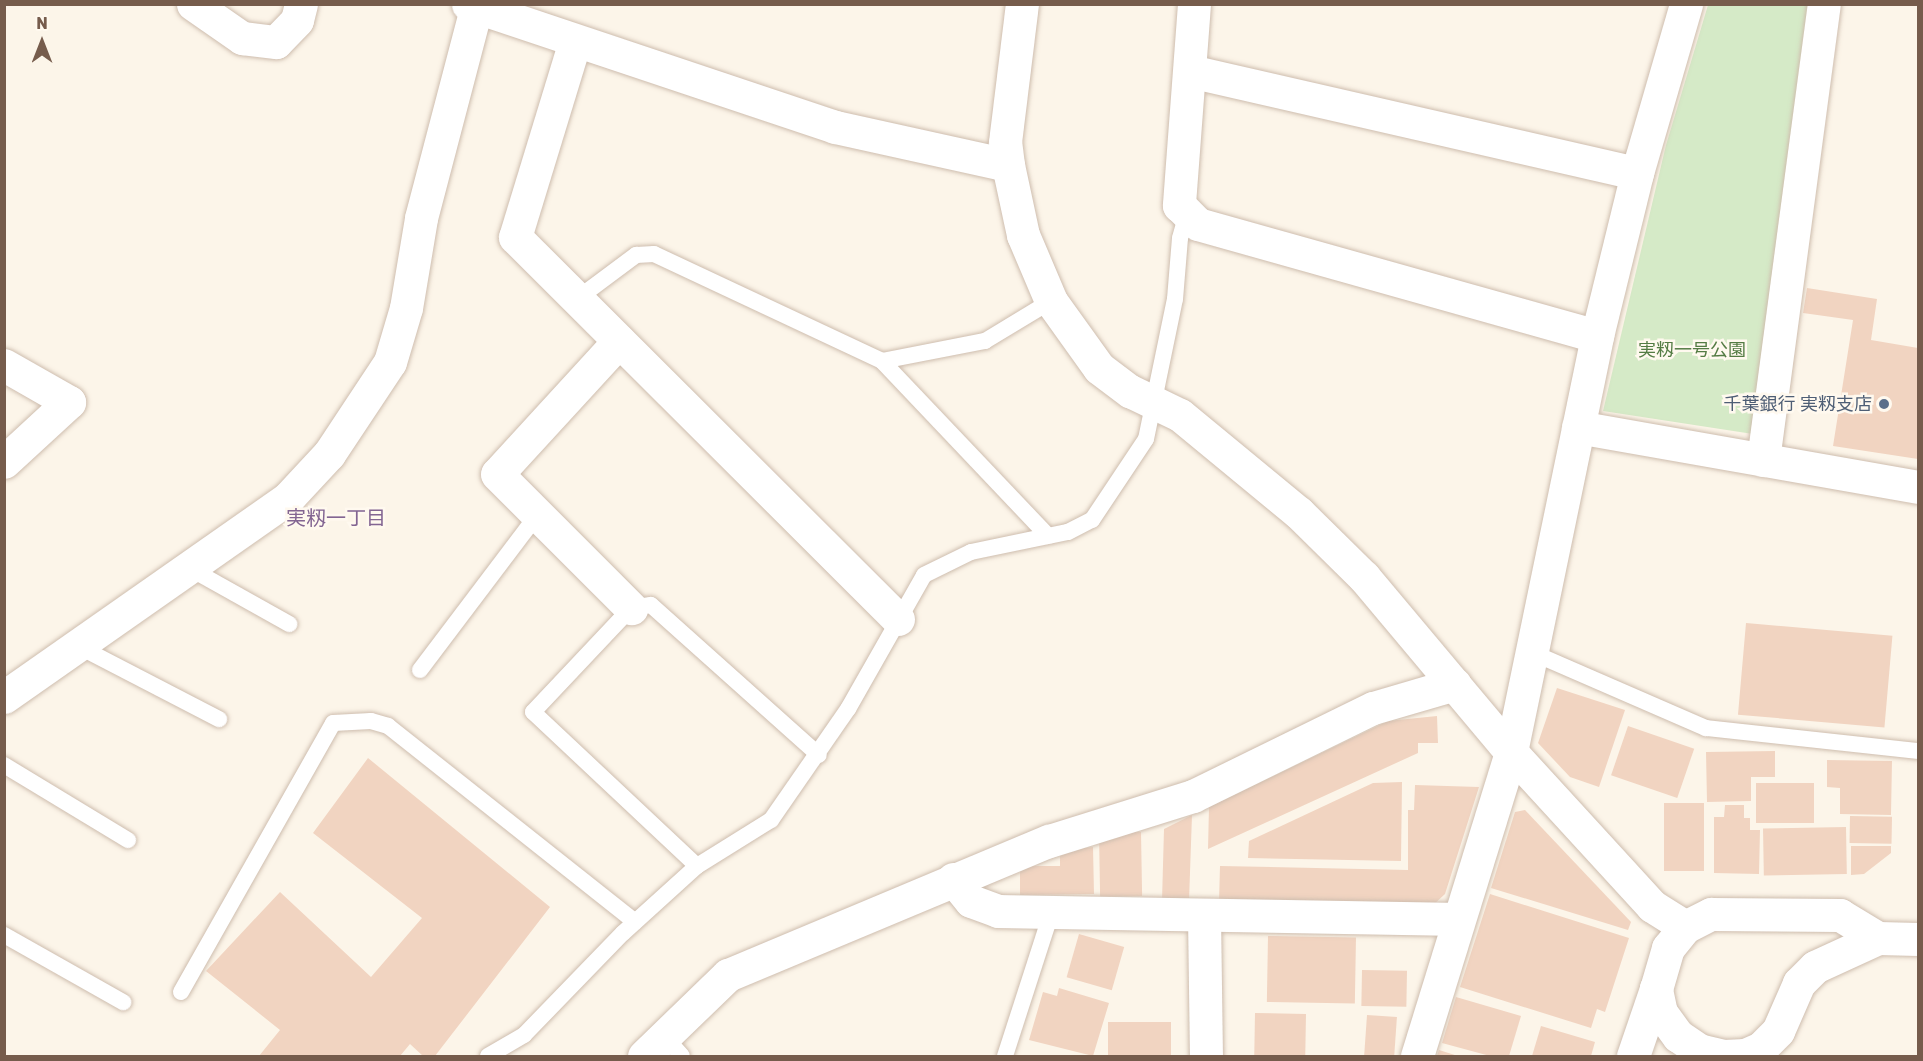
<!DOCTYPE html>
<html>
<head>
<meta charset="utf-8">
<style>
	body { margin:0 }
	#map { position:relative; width:1923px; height:1061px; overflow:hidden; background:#fcf5e9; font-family:Rubik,"Noto Sans JP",sans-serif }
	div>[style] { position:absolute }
	.green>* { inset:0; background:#d5eac7 }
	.building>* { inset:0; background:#f1d4c1; transform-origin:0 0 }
	.roads { filter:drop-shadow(0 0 2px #cebdae) drop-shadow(0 0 2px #cebdae) }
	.service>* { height:16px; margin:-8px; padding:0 8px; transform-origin:8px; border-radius:8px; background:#fff }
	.minor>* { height:33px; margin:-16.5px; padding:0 16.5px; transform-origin:16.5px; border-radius:16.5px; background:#fff }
	.tertiary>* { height:33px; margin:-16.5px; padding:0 16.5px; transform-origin:16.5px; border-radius:16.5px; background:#fff }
	.dots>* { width:16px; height:16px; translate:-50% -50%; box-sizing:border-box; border:3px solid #fff9ef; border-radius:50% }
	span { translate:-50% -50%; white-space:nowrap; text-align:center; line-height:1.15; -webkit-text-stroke:5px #fff9ef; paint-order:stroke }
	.park-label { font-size:18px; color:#547c44 }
	.service-label { font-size:18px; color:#4e5e75 }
	.right { translate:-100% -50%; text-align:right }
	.neighbourhood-label { font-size:20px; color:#836592 }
	.frame { position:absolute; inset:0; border:6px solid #765c4c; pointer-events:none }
	.north { position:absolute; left:12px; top:12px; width:60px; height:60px; -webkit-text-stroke:4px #fff9ef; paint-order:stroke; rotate:0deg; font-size:16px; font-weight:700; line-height:24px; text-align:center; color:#765c4c }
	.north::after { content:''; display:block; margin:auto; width:21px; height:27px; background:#765c4c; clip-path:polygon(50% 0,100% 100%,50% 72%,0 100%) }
</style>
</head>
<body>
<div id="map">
	<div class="green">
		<div style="clip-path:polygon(1708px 5px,1813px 5px,1753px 434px,1603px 411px,1666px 145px)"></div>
	</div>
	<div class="building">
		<div style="clip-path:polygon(1807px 288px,1877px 299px,1871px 340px,1918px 348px,1918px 459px,1833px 446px,1853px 320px,1803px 313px)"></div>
		<div style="left:1746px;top:623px;width:147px;height:92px;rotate:5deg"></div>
		<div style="clip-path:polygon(1557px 688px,1625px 710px,1599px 787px,1570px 777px,1538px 743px)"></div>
		<div style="clip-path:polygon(1437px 716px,1438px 743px,1418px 743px,1418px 753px,1208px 849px,1209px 807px,1388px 721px)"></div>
		<div style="left:1628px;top:726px;width:70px;height:52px;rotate:19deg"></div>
		<div style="clip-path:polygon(1775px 751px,1775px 777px,1751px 777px,1751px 801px,1707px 802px,1706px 752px)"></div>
		<div style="clip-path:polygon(368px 758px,550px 907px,435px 1056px,423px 1056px,410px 1044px,400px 1056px,259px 1056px,280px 1030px,206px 971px,280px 892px,371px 977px,422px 918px,313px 833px)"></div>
		<div style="clip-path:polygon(1827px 760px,1892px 761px,1891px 815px,1840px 814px,1840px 788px,1827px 787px)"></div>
		<div style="clip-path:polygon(1402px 782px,1401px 861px,1248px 858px,1249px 841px,1373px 783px)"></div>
		<div style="left:1814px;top:783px;width:40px;height:58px;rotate:90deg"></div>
		<div style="clip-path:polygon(1415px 785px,1479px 787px,1445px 894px,1431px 907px,1219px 902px,1220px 866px,1408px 870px,1408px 810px,1414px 810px)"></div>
		<div style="left:1664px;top:803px;width:40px;height:68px"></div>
		<div style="clip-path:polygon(1725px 805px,1744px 805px,1744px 818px,1750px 818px,1750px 830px,1760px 830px,1759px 874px,1714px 873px,1714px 817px,1724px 817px)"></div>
		<div style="clip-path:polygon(1525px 810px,1631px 922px,1628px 930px,1491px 888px,1515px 812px)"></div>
		<div style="clip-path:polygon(1192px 815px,1189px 901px,1162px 901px,1164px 829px)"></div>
		<div style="left:1850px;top:816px;width:42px;height:27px;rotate:1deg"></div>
		<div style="left:1846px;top:827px;width:47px;height:83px;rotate:89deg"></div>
		<div style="left:1141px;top:832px;width:64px;height:42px;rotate:89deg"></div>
		<div style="clip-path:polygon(1851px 846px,1891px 846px,1891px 853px,1864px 874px,1851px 875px)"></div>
		<div style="clip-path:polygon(1093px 847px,1094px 894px,1020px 895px,1020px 866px,1060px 866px,1060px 851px)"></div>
		<div style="clip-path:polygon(1490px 894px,1629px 938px,1605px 1012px,1597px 1009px,1591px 1028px,1460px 987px)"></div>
		<div style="left:1079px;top:934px;width:47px;height:45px;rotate:16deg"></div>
		<div style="left:1268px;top:936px;width:88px;height:66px;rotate:1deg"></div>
		<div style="left:1362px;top:970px;width:45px;height:36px;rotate:1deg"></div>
		<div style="clip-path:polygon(1059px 988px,1109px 1003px,1093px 1056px,1029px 1040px,1043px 992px,1057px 996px)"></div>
		<div style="clip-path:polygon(1456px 997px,1521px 1016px,1509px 1056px,1490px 1056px,1442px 1043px)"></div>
		<div style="left:1255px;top:1013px;width:51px;height:43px;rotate:1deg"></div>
		<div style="left:1367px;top:1015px;width:30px;height:41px;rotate:4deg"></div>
		<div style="left:1108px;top:1022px;width:63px;height:34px"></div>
		<div style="clip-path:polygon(1541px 1026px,1595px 1042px,1591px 1056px,1532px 1056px)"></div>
		<div style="clip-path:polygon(1439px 1050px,1458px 1056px,1437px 1056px)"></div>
	</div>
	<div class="roads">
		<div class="service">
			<div style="left:577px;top:299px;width:74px;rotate:-36.7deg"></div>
			<div style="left:636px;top:255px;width:18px;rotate:-3deg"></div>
			<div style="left:654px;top:254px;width:252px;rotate:25.1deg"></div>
			<div style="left:882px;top:361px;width:105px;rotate:-11deg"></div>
			<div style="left:985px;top:341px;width:77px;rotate:-31.2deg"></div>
			<div style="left:882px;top:361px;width:241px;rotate:46.5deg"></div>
			<div style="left:189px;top:568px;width:115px;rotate:29.2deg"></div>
			<div style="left:78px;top:646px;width:159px;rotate:27.4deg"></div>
			<div style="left:1531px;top:652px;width:191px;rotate:23.5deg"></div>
			<div style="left:1706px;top:728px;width:213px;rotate:6.2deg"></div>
			<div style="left:420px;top:670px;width:196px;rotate:-52.9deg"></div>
			<div style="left:4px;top:765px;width:145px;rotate:31.2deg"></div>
			<div style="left:697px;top:866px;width:225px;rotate:-136.8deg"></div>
			<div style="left:533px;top:712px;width:143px;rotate:-46.7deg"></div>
			<div style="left:631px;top:608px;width:20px;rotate:-9deg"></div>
			<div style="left:651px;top:605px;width:225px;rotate:41.8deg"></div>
			<div style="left:4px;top:935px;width:137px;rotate:29.4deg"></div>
			<div style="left:181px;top:992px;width:309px;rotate:-60.5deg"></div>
			<div style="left:333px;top:723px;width:38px;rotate:-3deg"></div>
			<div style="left:371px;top:721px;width:18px;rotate:16deg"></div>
			<div style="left:388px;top:726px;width:315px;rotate:38.4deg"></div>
			<div style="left:665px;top:1037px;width:25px;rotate:48deg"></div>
			<div style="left:488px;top:1056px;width:42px;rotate:-30.3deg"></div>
			<div style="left:524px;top:1035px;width:142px;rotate:-45.9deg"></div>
			<div style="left:623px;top:933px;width:100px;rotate:-42.2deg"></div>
			<div style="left:697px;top:866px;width:87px;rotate:-31.9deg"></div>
			<div style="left:771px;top:820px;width:135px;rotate:-55.3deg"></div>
			<div style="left:848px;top:709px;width:154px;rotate:-60.4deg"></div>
			<div style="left:924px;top:575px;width:52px;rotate:-26.1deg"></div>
			<div style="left:971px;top:552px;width:99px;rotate:-11.7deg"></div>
			<div style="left:1068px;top:532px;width:27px;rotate:-27deg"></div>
			<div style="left:1092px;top:520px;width:97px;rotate:-56.3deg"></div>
			<div style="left:1146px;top:439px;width:143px;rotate:-78.3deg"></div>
			<div style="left:1175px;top:299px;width:61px;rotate:-85.3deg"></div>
			<div style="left:1180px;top:238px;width:26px;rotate:-74deg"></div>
			<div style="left:1005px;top:1056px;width:149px;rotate:-72.1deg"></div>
		</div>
		<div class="minor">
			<div style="left:193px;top:4px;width:60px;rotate:34.8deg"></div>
			<div style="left:242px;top:38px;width:34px;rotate:7deg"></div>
			<div style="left:276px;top:42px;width:30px;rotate:-46deg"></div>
			<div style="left:297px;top:20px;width:16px;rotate:-76deg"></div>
			<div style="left:468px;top:4px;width:387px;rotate:18.5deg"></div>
			<div style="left:835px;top:127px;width:177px;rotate:12.4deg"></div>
			<div style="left:1008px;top:165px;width:72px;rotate:77.9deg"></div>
			<div style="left:1023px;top:235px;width:72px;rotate:67deg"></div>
			<div style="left:1051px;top:301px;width:82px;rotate:54.4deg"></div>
			<div style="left:1099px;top:368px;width:39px;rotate:37deg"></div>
			<div style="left:1130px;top:391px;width:55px;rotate:25.6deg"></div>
			<div style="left:1180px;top:415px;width:154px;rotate:39.5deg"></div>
			<div style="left:1299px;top:513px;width:91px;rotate:44.6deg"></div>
			<div style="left:1364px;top:577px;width:229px;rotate:50deg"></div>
			<div style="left:1511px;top:752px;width:209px;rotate:47.5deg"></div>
			<div style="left:1652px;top:906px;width:39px;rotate:32deg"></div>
			<div style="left:1194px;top:4px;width:202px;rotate:94.3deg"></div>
			<div style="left:1179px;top:205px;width:27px;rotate:45deg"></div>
			<div style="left:1198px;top:224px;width:414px;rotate:15.7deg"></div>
			<div style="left:575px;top:41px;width:205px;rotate:107deg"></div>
			<div style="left:515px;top:237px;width:541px;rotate:44.93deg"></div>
			<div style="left:1190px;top:71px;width:458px;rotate:12.9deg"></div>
			<div style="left:1008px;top:165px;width:23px;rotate:-97deg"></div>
			<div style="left:1005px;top:142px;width:139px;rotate:-83deg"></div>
			<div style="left:619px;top:341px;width:180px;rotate:132.5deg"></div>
			<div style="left:497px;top:474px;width:190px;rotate:45deg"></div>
			<div style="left:4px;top:365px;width:75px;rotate:29.6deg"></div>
			<div style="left:69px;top:402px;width:88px;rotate:137.3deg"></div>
			<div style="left:1578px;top:427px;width:345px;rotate:10deg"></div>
			<div style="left:1763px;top:460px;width:460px;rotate:-82.4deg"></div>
			<div style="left:4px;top:697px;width:347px;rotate:-35deg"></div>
			<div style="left:288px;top:498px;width:60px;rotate:-47deg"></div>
			<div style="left:329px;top:454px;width:110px;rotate:-56.5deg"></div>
			<div style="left:390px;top:362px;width:56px;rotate:-73.5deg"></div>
			<div style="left:406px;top:308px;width:91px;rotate:-80.5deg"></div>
			<div style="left:421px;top:218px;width:216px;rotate:-75.3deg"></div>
			<div style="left:953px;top:879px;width:28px;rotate:51deg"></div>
			<div style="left:971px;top:901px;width:29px;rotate:20deg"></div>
			<div style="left:998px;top:911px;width:460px;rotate:1deg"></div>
			<div style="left:1204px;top:915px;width:141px;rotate:89.2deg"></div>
			<div style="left:644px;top:1056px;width:117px;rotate:-44deg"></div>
			<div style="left:728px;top:975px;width:348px;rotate:-22.7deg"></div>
			<div style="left:1049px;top:841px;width:151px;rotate:-17.4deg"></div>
			<div style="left:1193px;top:796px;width:200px;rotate:-26.1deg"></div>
			<div style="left:1373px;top:708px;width:85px;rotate:-16.3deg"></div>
			<div style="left:1417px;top:1056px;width:318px;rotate:-72.8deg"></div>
			<div style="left:1511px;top:752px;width:425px;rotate:-78.3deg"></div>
			<div style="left:1597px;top:336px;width:168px;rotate:-76.2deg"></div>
			<div style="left:1637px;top:173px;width:176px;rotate:-73.8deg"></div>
			<div style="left:1633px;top:1056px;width:71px;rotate:-71.1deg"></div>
		</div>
		<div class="tertiary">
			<div style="left:1878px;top:938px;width:69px;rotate:155.3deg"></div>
			<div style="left:1815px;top:967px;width:23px;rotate:135deg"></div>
			<div style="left:1799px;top:983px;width:52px;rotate:113.6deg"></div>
			<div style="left:1778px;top:1031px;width:24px;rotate:135deg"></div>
			<div style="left:1761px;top:1048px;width:17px;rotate:156deg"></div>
			<div style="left:1745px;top:1055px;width:21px;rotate:177deg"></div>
			<div style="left:1724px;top:1056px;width:26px;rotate:-167deg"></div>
			<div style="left:1699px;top:1050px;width:25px;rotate:-146deg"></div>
			<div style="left:1678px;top:1036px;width:29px;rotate:-126deg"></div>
			<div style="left:1661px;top:1013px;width:25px;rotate:-102deg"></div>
			<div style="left:1656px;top:989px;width:43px;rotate:-73.7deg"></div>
			<div style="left:1668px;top:948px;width:27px;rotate:-51deg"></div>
			<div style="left:1685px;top:927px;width:29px;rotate:-27deg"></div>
			<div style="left:1711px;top:914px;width:129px;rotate:0.4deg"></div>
			<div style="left:1840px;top:915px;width:44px;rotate:31.2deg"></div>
			<div style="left:1878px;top:938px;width:40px;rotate:1.4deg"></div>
		</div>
	</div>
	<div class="dots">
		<div style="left:1884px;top:404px;background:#5c6f8a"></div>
	</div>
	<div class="park-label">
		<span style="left:1692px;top:350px">実籾一号公園</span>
	</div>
	<div class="service-label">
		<span class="right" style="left:1872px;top:404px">千葉銀行 実籾支店</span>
	</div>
	<div class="neighbourhood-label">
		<span style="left:336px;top:518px">実籾一丁目</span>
	</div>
	<div class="frame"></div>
	<div class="north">N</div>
</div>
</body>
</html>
